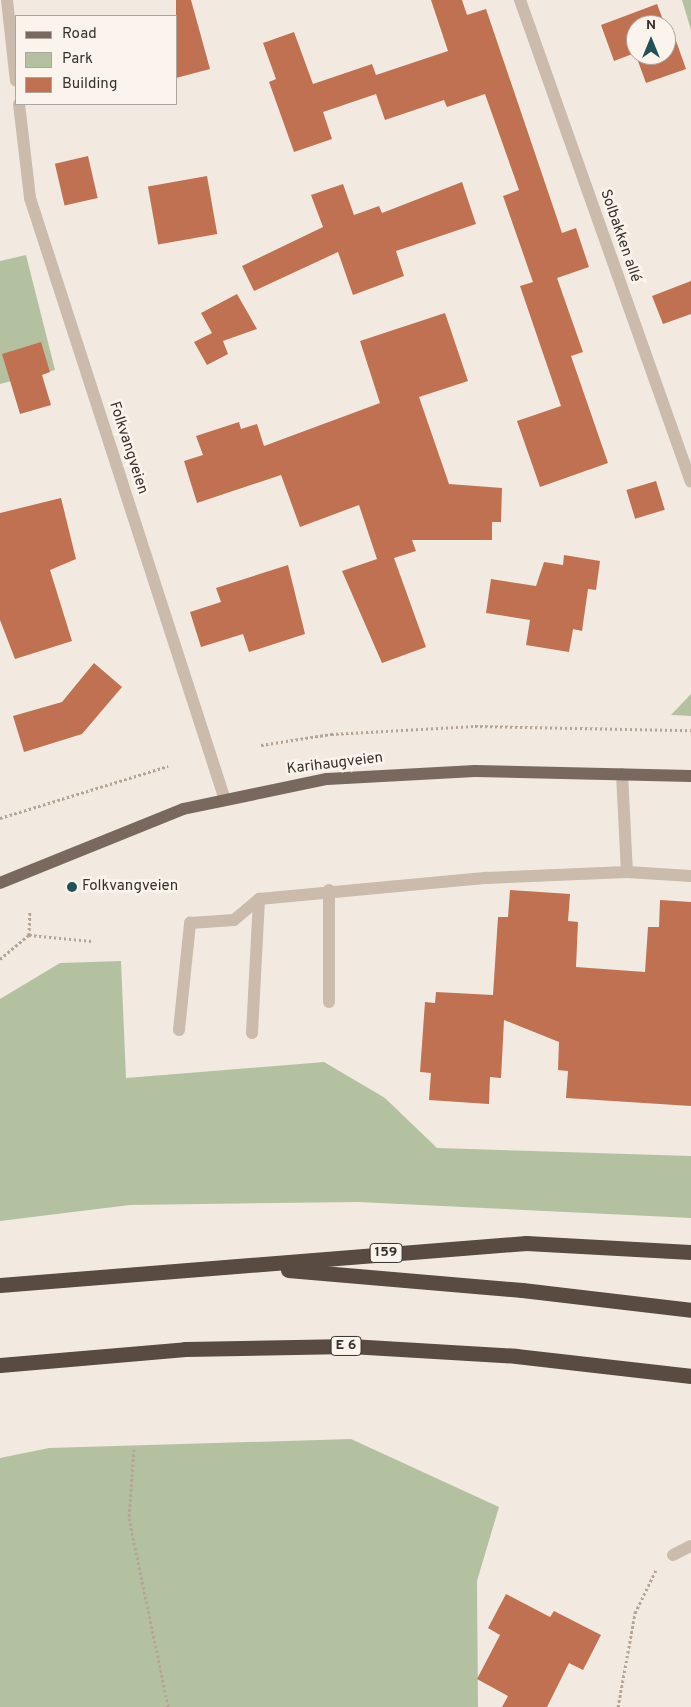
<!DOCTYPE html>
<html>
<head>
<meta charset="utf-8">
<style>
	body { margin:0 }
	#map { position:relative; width:691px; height:1707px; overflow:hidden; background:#f2eae0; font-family:Overpass,sans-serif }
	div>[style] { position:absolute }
	.green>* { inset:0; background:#b4c1a0 }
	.building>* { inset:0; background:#c07151; transform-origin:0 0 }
	.path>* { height:3px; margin-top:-1.5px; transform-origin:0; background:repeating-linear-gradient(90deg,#b6a596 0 2.5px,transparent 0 5px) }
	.minor>* { height:12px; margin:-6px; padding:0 6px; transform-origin:6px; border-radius:6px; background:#cabbac }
	.major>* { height:12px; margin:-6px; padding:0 6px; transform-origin:6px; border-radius:6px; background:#79685d }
	.highway>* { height:15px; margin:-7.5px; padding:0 7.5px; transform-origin:7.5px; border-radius:7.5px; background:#594a42 }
	.dots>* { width:14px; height:14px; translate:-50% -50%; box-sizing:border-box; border:2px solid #faf4ed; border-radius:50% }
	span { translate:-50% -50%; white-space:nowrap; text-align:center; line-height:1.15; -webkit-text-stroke:5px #faf4ed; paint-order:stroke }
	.shield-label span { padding:1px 4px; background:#faf4ed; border:1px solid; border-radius:4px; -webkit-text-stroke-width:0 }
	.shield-label { font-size:14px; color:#38302b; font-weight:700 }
	.street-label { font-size:15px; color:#38302b }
	.poi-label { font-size:15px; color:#38302b }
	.left { translate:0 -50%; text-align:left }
	.legend { position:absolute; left:15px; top:15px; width:162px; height:90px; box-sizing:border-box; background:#faf4ed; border:1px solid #aca69f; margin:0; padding:6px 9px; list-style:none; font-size:15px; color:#38302b }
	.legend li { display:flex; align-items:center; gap:10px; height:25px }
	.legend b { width:25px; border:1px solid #aca69f }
	.north { position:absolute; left:626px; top:15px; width:50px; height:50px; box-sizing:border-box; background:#faf4ed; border:1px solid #aca69f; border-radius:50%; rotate:0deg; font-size:14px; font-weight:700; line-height:20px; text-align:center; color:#38302b }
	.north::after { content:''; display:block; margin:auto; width:18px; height:22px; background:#225258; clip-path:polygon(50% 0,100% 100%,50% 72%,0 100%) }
</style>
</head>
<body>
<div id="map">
	<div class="green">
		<div style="clip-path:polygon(682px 0,691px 0,691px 30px)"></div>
		<div style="clip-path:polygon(26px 255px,55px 370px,0 384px,0 261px)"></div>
		<div style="clip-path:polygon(691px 694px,691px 716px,671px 715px)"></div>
		<div style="clip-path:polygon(121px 961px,126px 1078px,324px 1062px,385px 1098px,437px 1148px,691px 1156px,691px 1218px,358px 1202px,130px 1205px,0 1221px,0 999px,60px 963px)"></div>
		<div style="clip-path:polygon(351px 1439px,499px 1507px,477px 1581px,478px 1707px,0 1707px,0 1458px,49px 1448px)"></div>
	</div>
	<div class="building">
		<div style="clip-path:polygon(176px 0,191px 0,210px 69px,176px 78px)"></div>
		<div style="clip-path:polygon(431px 0,462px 0,467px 15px,486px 9px,562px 233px,576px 228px,589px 267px,557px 278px,583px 352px,571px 356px,608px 463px,540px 487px,517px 421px,561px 406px,520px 286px,533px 282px,503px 196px,519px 190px,485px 94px,447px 107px,444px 100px,385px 120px,376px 94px,323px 112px,332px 139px,294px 152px,269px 82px,276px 79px,263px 43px,294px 32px,313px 84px,372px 64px,376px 75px,448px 51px)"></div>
		<div style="clip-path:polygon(657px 4px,665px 25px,636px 25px,636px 55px,666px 55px,666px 29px,669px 36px,674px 35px,686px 69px,646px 83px,635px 53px,614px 61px,601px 25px)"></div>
		<div style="left:88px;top:156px;width:43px;height:34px;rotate:77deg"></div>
		<div style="left:207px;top:176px;width:59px;height:60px;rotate:80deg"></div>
		<div style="clip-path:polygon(462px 182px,476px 224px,396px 251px,404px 276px,353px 295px,338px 252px,254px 291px,242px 266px,323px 227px,311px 195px,343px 184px,354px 215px,379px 206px,382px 213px)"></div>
		<div style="clip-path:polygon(691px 281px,691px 314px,663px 324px,652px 296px)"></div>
		<div style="clip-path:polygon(237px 294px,257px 329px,223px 341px,228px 354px,207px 365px,194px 342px,212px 333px,201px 313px)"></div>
		<div style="clip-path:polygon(445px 313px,468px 381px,419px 397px,449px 484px,502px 488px,501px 522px,492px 522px,492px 540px,412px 540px,416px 551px,394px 558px,426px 647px,382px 663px,342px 571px,377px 559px,359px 505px,300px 527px,281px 475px,197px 503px,184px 461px,203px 455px,196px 436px,239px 422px,241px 429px,257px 424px,264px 446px,380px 403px,360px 341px)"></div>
		<div style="clip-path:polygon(41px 342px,50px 372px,42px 375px,51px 405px,20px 414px,2px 354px)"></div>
		<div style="left:656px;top:481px;width:30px;height:31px;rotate:73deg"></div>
		<div style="clip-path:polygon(61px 498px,76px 559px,50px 570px,72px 641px,15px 659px,0 620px,0 513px)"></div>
		<div style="clip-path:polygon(564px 555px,600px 561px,596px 590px,588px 589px,582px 631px,573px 629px,569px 652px,526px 645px,530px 620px,486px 613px,491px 579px,536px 586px,544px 562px,563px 565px)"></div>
		<div style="clip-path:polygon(288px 565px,305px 634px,249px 652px,243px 634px,201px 647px,190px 612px,221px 602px,216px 588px)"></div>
		<div style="clip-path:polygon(94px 663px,122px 687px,82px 734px,24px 752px,13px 716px,62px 702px)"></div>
		<div style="clip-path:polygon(510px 890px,570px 894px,568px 921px,578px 922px,576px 967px,645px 972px,648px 927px,659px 927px,660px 900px,691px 902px,691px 1106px,566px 1098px,568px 1071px,558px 1070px,559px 1042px,504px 1020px,501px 1078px,490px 1077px,489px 1104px,429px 1100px,431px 1073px,420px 1072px,425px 1002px,435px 1003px,436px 992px,493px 995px,498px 917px,508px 917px)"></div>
		<div style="clip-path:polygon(506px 1594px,550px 1617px,554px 1611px,601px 1635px,583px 1670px,569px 1663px,547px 1707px,502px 1707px,508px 1696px,477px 1679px,500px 1635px,488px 1628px)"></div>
	</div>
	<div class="path">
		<div style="left:261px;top:745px;width:71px;rotate:-8.9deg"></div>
		<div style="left:331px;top:734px;width:144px;rotate:-3.2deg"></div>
		<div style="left:475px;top:726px;width:216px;rotate:1.1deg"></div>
		<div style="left:0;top:818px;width:176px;rotate:-17.2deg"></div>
		<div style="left:29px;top:935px;width:63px;rotate:5.4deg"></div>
		<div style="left:0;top:959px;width:38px;rotate:-40deg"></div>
		<div style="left:29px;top:935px;width:23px;rotate:-88deg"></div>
		<div style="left:134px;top:1449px;width:69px;rotate:94.1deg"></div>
		<div style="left:129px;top:1518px;width:193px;rotate:78.3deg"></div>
		<div style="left:618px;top:1707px;width:96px;rotate:-79.7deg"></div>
		<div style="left:635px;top:1613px;width:48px;rotate:-64deg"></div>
	</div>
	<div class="minor">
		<div style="left:7px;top:0;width:81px;rotate:83.7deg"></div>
		<div style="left:520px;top:0;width:511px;rotate:70.47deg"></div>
		<div style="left:19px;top:104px;width:95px;rotate:83.3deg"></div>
		<div style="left:30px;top:198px;width:630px;rotate:72.05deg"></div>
		<div style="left:622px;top:774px;width:98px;rotate:87.1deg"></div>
		<div style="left:329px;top:890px;width:112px;rotate:90deg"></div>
		<div style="left:179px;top:1030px;width:108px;rotate:-84.1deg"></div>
		<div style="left:190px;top:923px;width:44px;rotate:-3.9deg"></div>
		<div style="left:234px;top:920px;width:33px;rotate:-40deg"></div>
		<div style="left:259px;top:899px;width:229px;rotate:-5.3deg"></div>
		<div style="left:487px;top:878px;width:140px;rotate:-2.5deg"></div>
		<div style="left:627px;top:872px;width:64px;rotate:3.6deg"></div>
		<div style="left:252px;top:1033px;width:134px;rotate:-87deg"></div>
		<div style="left:673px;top:1555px;width:20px;rotate:-27deg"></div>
	</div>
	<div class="major">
		<div style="left:0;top:883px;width:197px;rotate:-22deg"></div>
		<div style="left:183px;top:809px;width:147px;rotate:-11.8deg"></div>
		<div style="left:327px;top:779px;width:148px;rotate:-3.1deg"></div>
		<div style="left:475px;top:771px;width:216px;rotate:1.3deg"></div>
	</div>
	<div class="highway">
		<div style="left:288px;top:1270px;width:235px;rotate:4.9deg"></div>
		<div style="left:522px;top:1290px;width:170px;rotate:6.7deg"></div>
		<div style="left:0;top:1285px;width:528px;rotate:-4.57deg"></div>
		<div style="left:526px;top:1243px;width:165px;rotate:3.1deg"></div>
		<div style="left:0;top:1365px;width:186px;rotate:-4.9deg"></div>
		<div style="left:185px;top:1349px;width:165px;rotate:-1deg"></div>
		<div style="left:350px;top:1346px;width:166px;rotate:3.4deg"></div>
		<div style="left:516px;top:1356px;width:176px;rotate:6.5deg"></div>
	</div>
	<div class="dots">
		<div style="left:72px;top:887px;background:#225258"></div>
	</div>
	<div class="shield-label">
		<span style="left:386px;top:1253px">159</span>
		<span style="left:346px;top:1346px">E 6</span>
	</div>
	<div class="street-label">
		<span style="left:620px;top:236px;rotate:71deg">Solbakken allé</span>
		<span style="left:128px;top:448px;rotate:72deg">Folkvangveien</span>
		<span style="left:335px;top:764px;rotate:-7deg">Karihaugveien</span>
	</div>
	<div class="poi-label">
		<span class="left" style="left:82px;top:887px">Folkvangveien</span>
	</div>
	<ul class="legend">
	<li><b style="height:6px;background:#79685d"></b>Road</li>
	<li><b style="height:14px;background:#b4c1a0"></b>Park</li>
	<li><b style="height:14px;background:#c07151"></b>Building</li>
	</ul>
	<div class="north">N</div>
</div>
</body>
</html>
